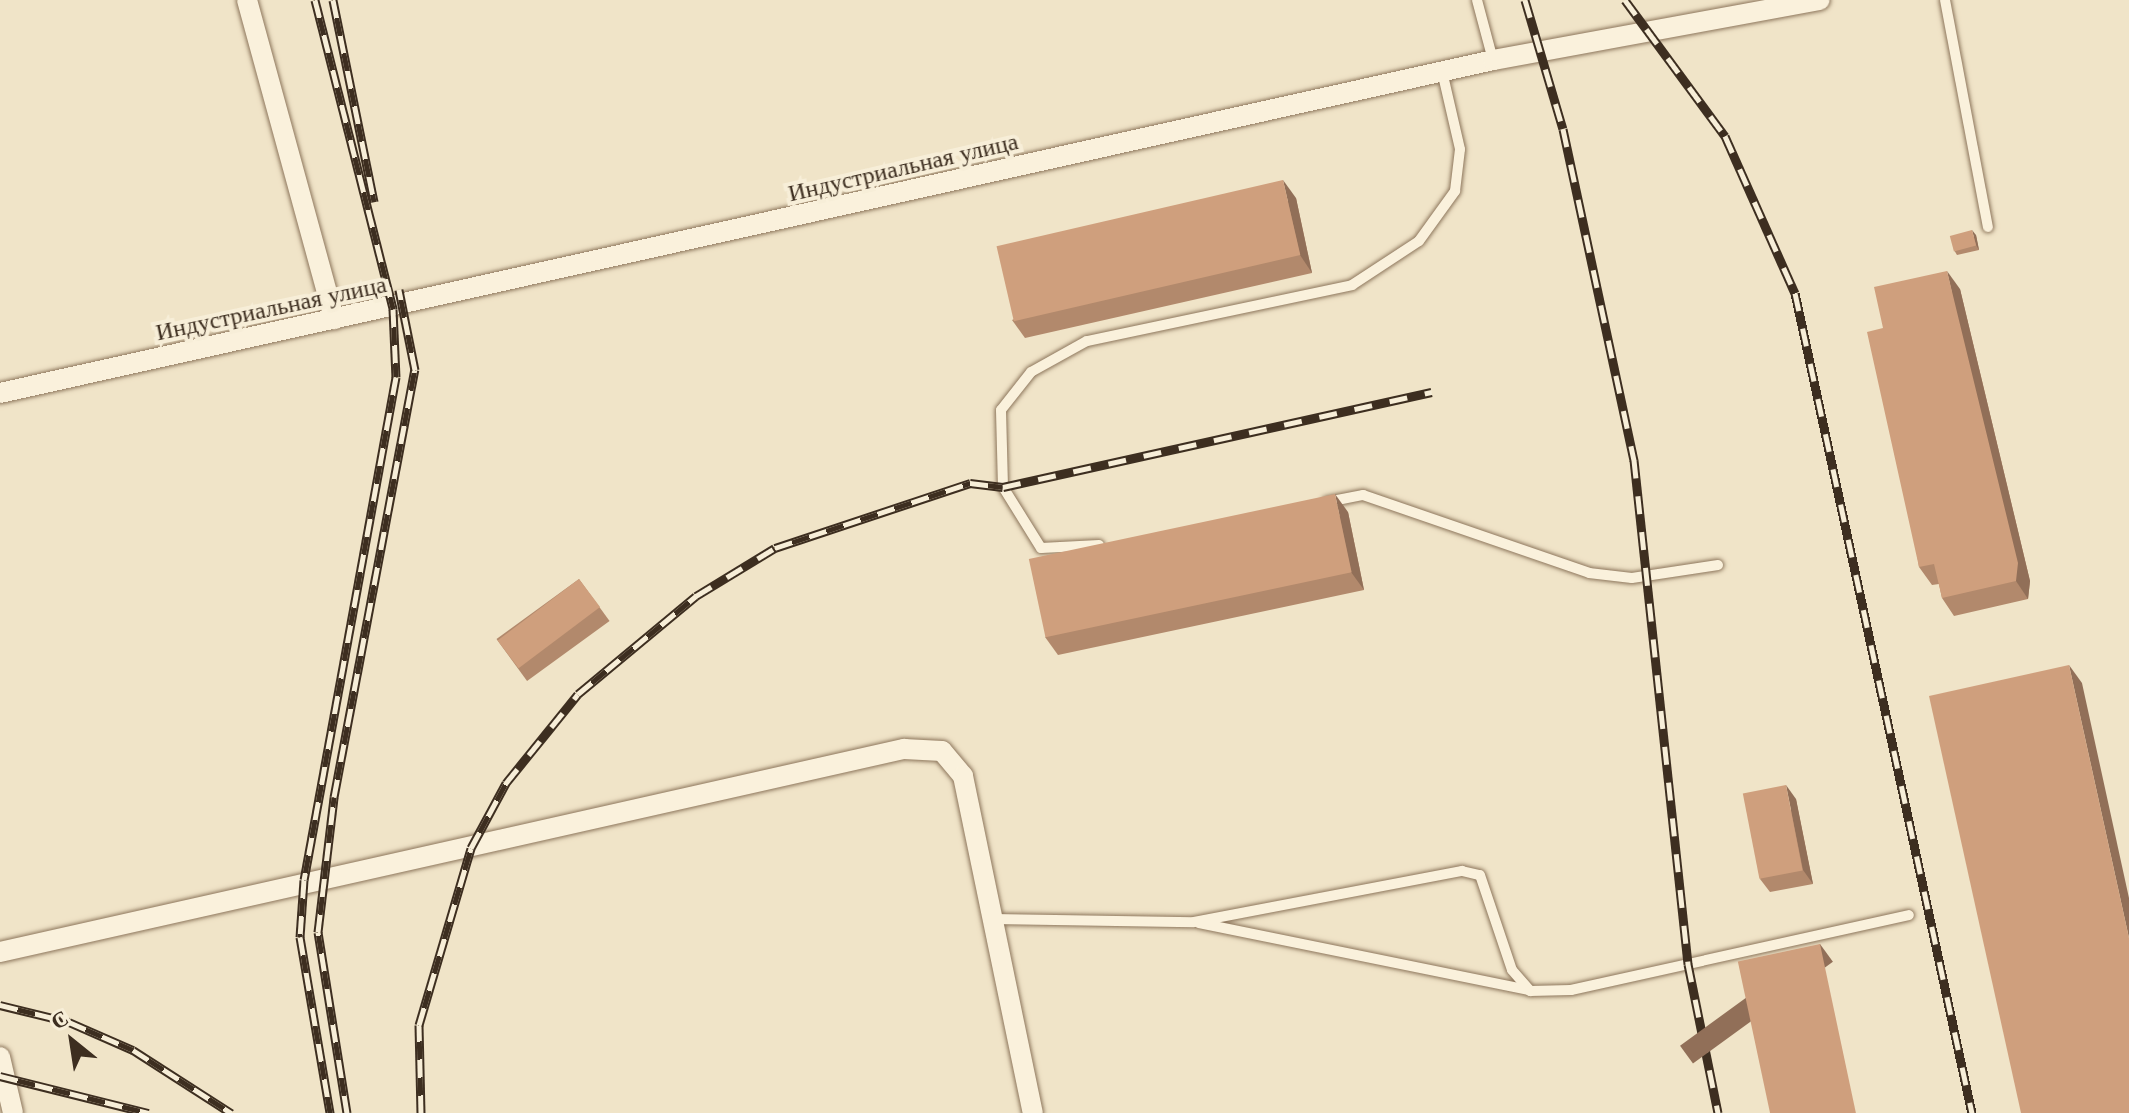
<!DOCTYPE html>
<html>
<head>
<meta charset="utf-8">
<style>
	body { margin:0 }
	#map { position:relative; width:2129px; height:1113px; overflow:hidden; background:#f0e4c8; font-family:"Libre Baskerville",serif }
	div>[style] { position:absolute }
	.roads { filter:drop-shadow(0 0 2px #8d765c) drop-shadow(0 0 2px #8d765c) }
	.lane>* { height:10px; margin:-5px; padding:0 5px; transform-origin:5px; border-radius:5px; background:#faf1dc }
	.street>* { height:20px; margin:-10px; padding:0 10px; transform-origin:10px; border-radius:10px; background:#faf1dc }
	.rail>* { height:9px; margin-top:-4.5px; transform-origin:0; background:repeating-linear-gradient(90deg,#f7eed8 0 18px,#3d2e20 0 36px); box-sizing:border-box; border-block:2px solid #3d2e20 }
	.wall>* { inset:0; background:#b2896c; transform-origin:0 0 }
	.shaded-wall>* { inset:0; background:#916f58; transform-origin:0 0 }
	.building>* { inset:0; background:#cf9f7d; transform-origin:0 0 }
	span { translate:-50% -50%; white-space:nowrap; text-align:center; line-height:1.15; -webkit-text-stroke:8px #f7eed8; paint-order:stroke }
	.street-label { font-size:24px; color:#3d2e20 }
	.north { position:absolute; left:32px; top:1001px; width:80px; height:80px; -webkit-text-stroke:6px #f7eed8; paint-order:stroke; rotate:330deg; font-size:22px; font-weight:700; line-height:32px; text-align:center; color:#3d2e20 }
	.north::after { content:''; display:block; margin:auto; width:28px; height:36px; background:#3d2e20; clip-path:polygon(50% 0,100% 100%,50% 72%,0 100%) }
</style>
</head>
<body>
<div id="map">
	<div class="roads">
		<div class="lane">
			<div style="left:1477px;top:0;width:62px;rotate:75.1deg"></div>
			<div style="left:1945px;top:0;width:231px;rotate:79.3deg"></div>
			<div style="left:1327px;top:502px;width:37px;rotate:-11deg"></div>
			<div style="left:1363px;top:495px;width:239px;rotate:19deg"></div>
			<div style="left:1589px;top:573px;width:43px;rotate:6.6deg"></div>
			<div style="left:1632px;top:578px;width:87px;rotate:-8.6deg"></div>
			<div style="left:1099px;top:545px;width:58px;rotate:177deg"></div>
			<div style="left:1041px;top:548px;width:72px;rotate:-121.9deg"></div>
			<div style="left:1003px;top:487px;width:77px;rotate:-91.5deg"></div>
			<div style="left:1001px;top:410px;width:48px;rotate:-51.7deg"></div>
			<div style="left:1031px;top:372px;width:64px;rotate:-29deg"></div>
			<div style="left:1087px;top:341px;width:271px;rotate:-11.9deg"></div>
			<div style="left:1352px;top:285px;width:80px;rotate:-33.3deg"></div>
			<div style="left:1419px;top:241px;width:62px;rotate:-54.2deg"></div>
			<div style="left:1455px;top:191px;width:42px;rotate:-83.2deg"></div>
			<div style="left:1460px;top:149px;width:80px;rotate:-103deg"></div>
			<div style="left:993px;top:919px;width:201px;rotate:0.9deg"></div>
			<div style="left:1194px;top:922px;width:273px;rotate:-10.8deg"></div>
			<div style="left:1462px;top:871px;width:18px;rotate:13deg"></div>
			<div style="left:1480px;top:875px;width:100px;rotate:71.4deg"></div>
			<div style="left:1512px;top:970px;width:28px;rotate:49deg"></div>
			<div style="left:1530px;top:991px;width:41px;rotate:-1.4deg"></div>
			<div style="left:1571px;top:990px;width:346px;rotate:-12.5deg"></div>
			<div style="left:1199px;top:923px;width:337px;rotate:11.5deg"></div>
		</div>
		<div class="street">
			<div style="left:247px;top:0;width:331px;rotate:74.7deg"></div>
			<div style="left:0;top:393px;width:1530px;rotate:-12.57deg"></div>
			<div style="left:1493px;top:60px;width:332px;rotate:-10.4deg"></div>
			<div style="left:0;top:952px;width:927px;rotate:-12.66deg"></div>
			<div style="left:904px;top:749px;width:38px;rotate:3deg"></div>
			<div style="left:942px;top:751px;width:33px;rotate:50deg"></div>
			<div style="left:963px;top:776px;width:344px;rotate:78.3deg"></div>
			<div style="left:0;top:1057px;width:57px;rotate:76.9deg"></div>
		</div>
	</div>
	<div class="rail">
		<div style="left:315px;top:0;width:319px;rotate:75.8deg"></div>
		<div style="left:393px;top:309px;width:68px;rotate:87.5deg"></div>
		<div style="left:396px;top:377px;width:511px;rotate:100.36deg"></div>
		<div style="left:304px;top:880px;width:57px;rotate:94deg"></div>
		<div style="left:300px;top:937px;width:179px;rotate:80.3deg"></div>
		<div style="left:333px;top:0;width:206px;rotate:78.5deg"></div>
		<div style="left:1525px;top:0;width:134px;rotate:73.6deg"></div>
		<div style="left:1563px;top:129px;width:339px;rotate:77.9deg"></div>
		<div style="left:1634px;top:460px;width:507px;rotate:83.88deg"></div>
		<div style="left:1688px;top:964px;width:152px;rotate:78.6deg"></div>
		<div style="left:1625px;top:0;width:169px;rotate:53.7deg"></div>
		<div style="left:1725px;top:136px;width:172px;rotate:66deg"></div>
		<div style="left:1795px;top:293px;width:839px;rotate:77.82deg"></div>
		<div style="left:0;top:1005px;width:71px;rotate:13.8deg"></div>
		<div style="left:69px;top:1022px;width:70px;rotate:23.6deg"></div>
		<div style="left:133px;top:1050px;width:117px;rotate:32.7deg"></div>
		<div style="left:0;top:1076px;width:153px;rotate:14deg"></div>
		<div style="left:347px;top:1113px;width:183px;rotate:-99.1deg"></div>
		<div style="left:318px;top:932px;width:136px;rotate:-83.2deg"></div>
		<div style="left:334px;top:797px;width:435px;rotate:-79.3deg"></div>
		<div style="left:415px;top:370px;width:82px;rotate:-101.3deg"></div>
		<div style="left:421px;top:1113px;width:88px;rotate:-91.3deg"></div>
		<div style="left:419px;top:1025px;width:184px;rotate:-73.6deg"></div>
		<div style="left:471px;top:848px;width:74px;rotate:-61.7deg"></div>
		<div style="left:506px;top:783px;width:114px;rotate:-51deg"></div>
		<div style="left:578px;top:694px;width:153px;rotate:-39.7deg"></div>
		<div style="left:696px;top:596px;width:92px;rotate:-31.3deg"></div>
		<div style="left:775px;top:548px;width:206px;rotate:-18.4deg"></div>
		<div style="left:970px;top:483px;width:33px;rotate:7deg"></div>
		<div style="left:1003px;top:487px;width:439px;rotate:-12.5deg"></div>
	</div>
	<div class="wall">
		<div style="clip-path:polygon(1296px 198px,1312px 273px,1025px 338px,1012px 320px)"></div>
		<div style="clip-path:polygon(1976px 235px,1979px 250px,1957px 255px,1954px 250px)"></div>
		<div style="clip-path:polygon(1960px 289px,2030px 581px,2028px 599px,1954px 616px,1942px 598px,1939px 584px,1932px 585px,1919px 567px,1883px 328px)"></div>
		<div style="clip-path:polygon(1348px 512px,1364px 590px,1058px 655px,1045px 637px)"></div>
		<div style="left:579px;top:579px;width:52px;height:102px;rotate:54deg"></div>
		<div style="clip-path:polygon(1796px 799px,1813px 884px,1770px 892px,1760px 879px)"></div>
	</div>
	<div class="shaded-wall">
		<div style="clip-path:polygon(1283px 180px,1296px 198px,1312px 273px,1300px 255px)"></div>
		<div style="clip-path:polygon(1972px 230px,1976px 235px,1979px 250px,1976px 245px)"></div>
		<div style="clip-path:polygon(1947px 271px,1960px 289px,2030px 581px,2028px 599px,2016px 581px)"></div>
		<div style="clip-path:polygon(1335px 494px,1348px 512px,1364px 590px,1351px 572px)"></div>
		<div style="clip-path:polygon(2069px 665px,2082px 683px,2129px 898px,2129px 938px)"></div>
		<div style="clip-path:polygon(1786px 785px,1796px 799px,1813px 884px,1803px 870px)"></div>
		<div style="left:1820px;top:944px;width:22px;height:173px;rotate:54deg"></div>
	</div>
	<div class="building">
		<div style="left:1283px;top:180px;width:77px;height:294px;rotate:77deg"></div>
		<div style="left:1972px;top:230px;width:16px;height:23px;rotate:75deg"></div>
		<div style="clip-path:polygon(1947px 271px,2018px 563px,2016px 581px,1942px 598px,1934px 564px,1919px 567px,1867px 332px,1883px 328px,1874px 287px)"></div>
		<div style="left:1335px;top:494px;width:80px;height:313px;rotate:78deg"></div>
		<div style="left:579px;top:579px;width:35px;height:102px;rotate:53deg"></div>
		<div style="clip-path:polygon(2069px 665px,2129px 938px,2129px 1113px,2021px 1113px,1929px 696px)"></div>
		<div style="left:1786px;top:785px;width:87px;height:44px;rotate:79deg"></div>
		<div style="left:1820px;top:944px;width:173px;height:84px;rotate:78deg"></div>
	</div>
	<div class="street-label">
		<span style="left:903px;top:167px;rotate:-13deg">Индустриальная улица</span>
		<span style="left:271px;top:308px;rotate:-12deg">Индустриальная улица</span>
	</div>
	<div class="north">С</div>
</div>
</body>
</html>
